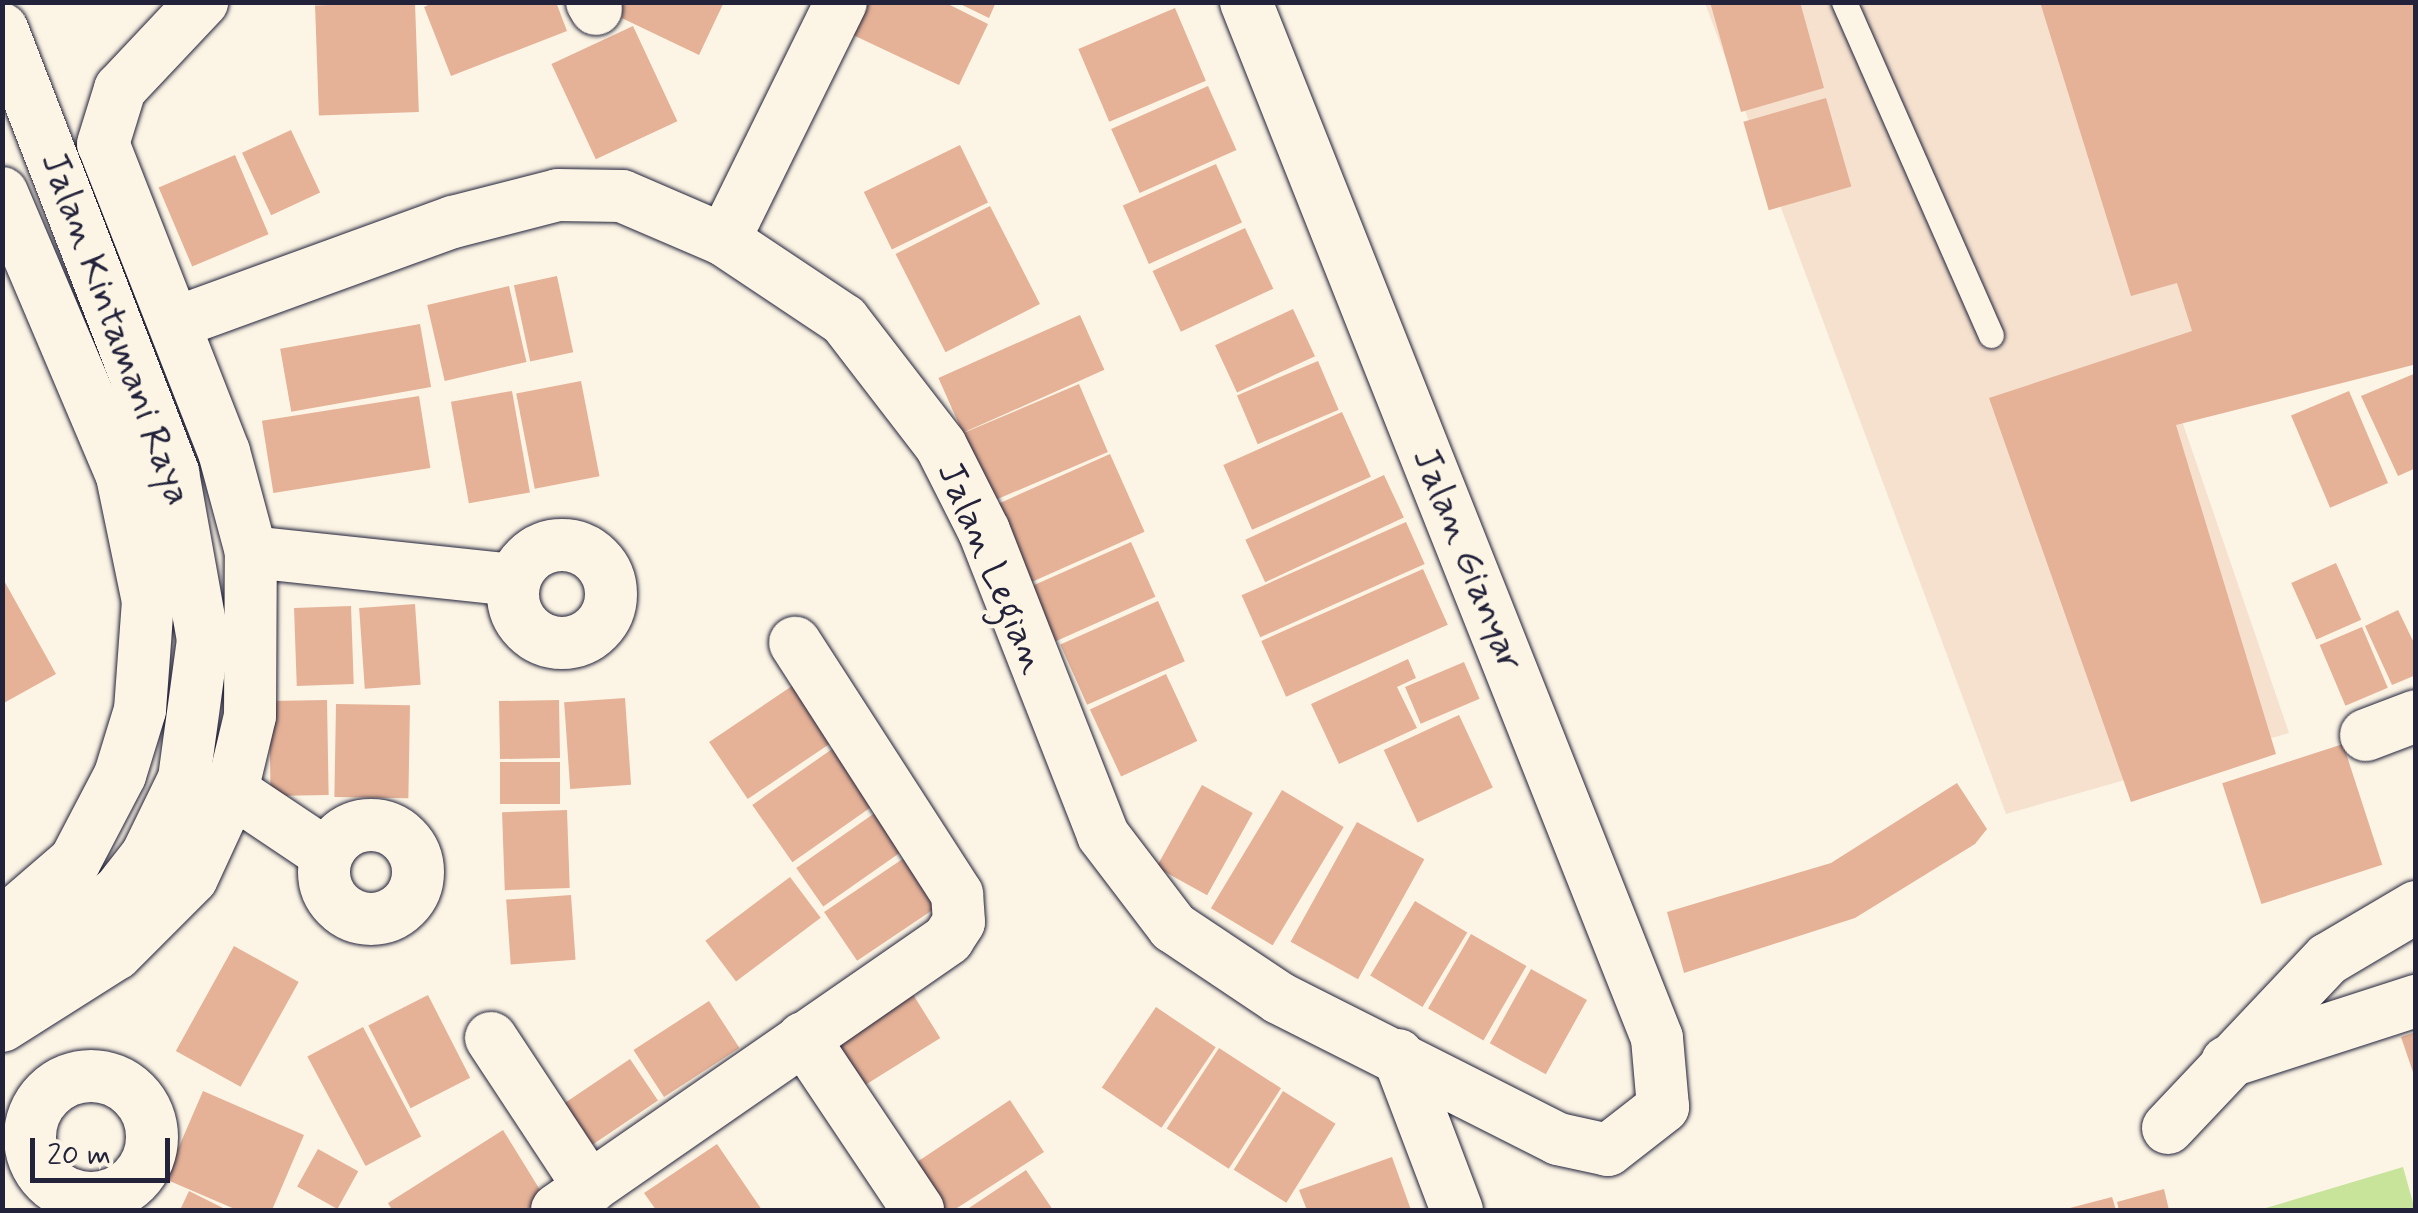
<!DOCTYPE html>
<html>
<head>
<meta charset="utf-8">
<style>
	body { margin:0 }
	#map { position:relative; width:2418px; height:1213px; overflow:hidden; background:#fcf5e5; font-family:Mynerve,sans-serif }
	div>[style] { position:absolute }
	.built>* { inset:0; background:#f5e1ce }
	.green>* { inset:0; background:#c8e39a }
	.building>* { inset:0; background:#e5b297; transform-origin:0 0 }
	.roads { filter:drop-shadow(0 0 2px #22223b) drop-shadow(0 0 2px #22223b) }
	.lane>* { height:25px; margin:-12.5px; padding:0 12.5px; transform-origin:12.5px; border-radius:12.5px; background:#fcf5e5 }
	.street>* { height:52px; margin:-26px; padding:0 26px; transform-origin:26px; border-radius:26px; background:#fcf5e5 }
	.street>.ring { margin:-26px; padding:0; box-sizing:content-box; background:none; border:52px solid #fcf5e5; border-radius:50% }
	span { translate:-50% -50%; white-space:nowrap; text-align:center; line-height:1.15; -webkit-text-stroke:8px #fcf5e5; paint-order:stroke }
	.street-label { font-size:38px; color:#22223b }
	.frame { position:absolute; inset:0; border:5px solid #22223b; pointer-events:none }
	.scale { position:absolute; left:30px; top:1138px; width:140px; height:45px; box-sizing:border-box; border:5px solid #22223b; border-top:0; padding-left:12px; font-size:30px; line-height:35px; white-space:nowrap; color:#22223b; -webkit-text-stroke:8px #fcf5e5; paint-order:stroke }
</style>
</head>
<body>
<div id="map">
	<div class="built">
		<div style="clip-path:polygon(1705px 3px,2415px 3px,2409px 346px,2181px 418px,2289px 733px,2006px 814px)"></div>
	</div>
	<div class="green">
		<div style="clip-path:polygon(2403px 1167px,2415px 1210px,2266px 1208px)"></div>
	</div>
	<div class="building">
		<div style="left:415px;top:2px;width:110px;height:100px;rotate:88deg"></div>
		<div style="clip-path:polygon(434px 2px,556px 2px,567px 31px,451px 76px,424px 7px)"></div>
		<div style="clip-path:polygon(611px 2px,724px 2px,699px 55px,607px 11px)"></div>
		<div style="clip-path:polygon(868px 2px,944px 2px,988px 24px,959px 85px,853px 35px)"></div>
		<div style="clip-path:polygon(956px 2px,996px 2px,989px 18px)"></div>
		<div style="clip-path:polygon(1710px 2px,1800px 2px,1824px 88px,1741px 112px)"></div>
		<div style="clip-path:polygon(2040px 2px,2416px 2px,2413px 365px,2176px 425px,2276px 754px,2131px 802px,1989px 398px,2192px 331px,2177px 283px,2131px 296px)"></div>
		<div style="left:1175px;top:8px;width:79px;height:105px;rotate:67deg"></div>
		<div style="left:633px;top:26px;width:105px;height:90px;rotate:65deg"></div>
		<div style="left:1208px;top:86px;width:70px;height:106px;rotate:66deg"></div>
		<div style="left:1826px;top:98px;width:92px;height:86px;rotate:74deg"></div>
		<div style="left:291px;top:130px;width:69px;height:54px;rotate:65deg"></div>
		<div style="left:960px;top:145px;width:64px;height:107px;rotate:64deg"></div>
		<div style="left:235px;top:155px;width:86px;height:83px;rotate:67deg"></div>
		<div style="left:1216px;top:164px;width:64px;height:102px;rotate:66deg"></div>
		<div style="left:990px;top:206px;width:110px;height:106px;rotate:63deg"></div>
		<div style="left:1245px;top:228px;width:67px;height:102px;rotate:65deg"></div>
		<div style="left:557px;top:276px;width:78px;height:44px;rotate:78deg"></div>
		<div style="left:509px;top:286px;width:78px;height:84px;rotate:77deg"></div>
		<div style="left:1293px;top:309px;width:52px;height:86px;rotate:65deg"></div>
		<div style="left:1080px;top:315px;width:60px;height:155px;rotate:66deg"></div>
		<div style="left:420px;top:324px;width:64px;height:142px;rotate:80deg"></div>
		<div style="left:1318px;top:361px;width:53px;height:88px;rotate:67deg"></div>
		<div style="clip-path:polygon(2416px 373px,2416px 468px,2398px 476px,2361px 396px)"></div>
		<div style="left:581px;top:381px;width:97px;height:66px;rotate:79deg"></div>
		<div style="left:1079px;top:384px;width:74px;height:125px;rotate:67deg"></div>
		<div style="left:512px;top:391px;width:103px;height:62px;rotate:80deg"></div>
		<div style="left:2349px;top:391px;width:100px;height:63px;rotate:67deg"></div>
		<div style="left:419px;top:396px;width:73px;height:159px;rotate:81deg"></div>
		<div style="left:1342px;top:412px;width:71px;height:130px;rotate:66deg"></div>
		<div style="left:1110px;top:454px;width:85px;height:126px;rotate:66deg"></div>
		<div style="left:1384px;top:475px;width:47px;height:153px;rotate:65deg"></div>
		<div style="left:1406px;top:522px;width:46px;height:180px;rotate:66deg"></div>
		<div style="left:1131px;top:542px;width:60px;height:109px;rotate:66deg"></div>
		<div style="left:2336px;top:563px;width:62px;height:49px;rotate:66deg"></div>
		<div style="left:1423px;top:569px;width:61px;height:177px;rotate:66deg"></div>
		<div style="clip-path:polygon(2px 577px,56px 674px,2px 704px)"></div>
		<div style="left:1158px;top:601px;width:66px;height:107px;rotate:66deg"></div>
		<div style="left:415px;top:604px;width:81px;height:56px;rotate:86deg"></div>
		<div style="left:351px;top:606px;width:78px;height:57px;rotate:88deg"></div>
		<div style="clip-path:polygon(2398px 610px,2416px 647px,2416px 675px,2392px 685px,2365px 626px)"></div>
		<div style="left:2362px;top:627px;width:66px;height:46px;rotate:67deg"></div>
		<div style="clip-path:polygon(1408px 659px,1416px 678px,1397px 687px,1417px 728px,1339px 764px,1311px 704px)"></div>
		<div style="left:1464px;top:662px;width:40px;height:64px;rotate:67deg"></div>
		<div style="left:1166px;top:674px;width:74px;height:84px;rotate:65deg"></div>
		<div style="left:792px;top:686px;width:69px;height:100px;rotate:56deg"></div>
		<div style="left:625px;top:698px;width:87px;height:61px;rotate:86deg"></div>
		<div style="left:327px;top:700px;width:95px;height:58px;rotate:89deg"></div>
		<div style="left:559px;top:700px;width:58px;height:60px;rotate:89deg"></div>
		<div style="left:336px;top:704px;width:74px;height:93px;rotate:1deg"></div>
		<div style="left:1459px;top:715px;width:80px;height:83px;rotate:65deg"></div>
		<div style="left:2343px;top:744px;width:127px;height:127px;rotate:72deg"></div>
		<div style="left:835px;top:747px;width:70px;height:101px;rotate:55deg"></div>
		<div style="left:500px;top:762px;width:60px;height:42px"></div>
		<div style="clip-path:polygon(1957px 783px,1987px 829px,1975px 844px,1855px 918px,1684px 973px,1667px 912px,1831px 863px)"></div>
		<div style="left:1202px;top:785px;width:58px;height:94px;rotate:29deg"></div>
		<div style="left:1282px;top:790px;width:72px;height:138px;rotate:31deg"></div>
		<div style="left:567px;top:810px;width:78px;height:65px;rotate:88deg"></div>
		<div style="left:879px;top:810px;width:47px;height:101px;rotate:55deg"></div>
		<div style="left:1357px;top:822px;width:77px;height:137px;rotate:29deg"></div>
		<div style="left:907px;top:856px;width:59px;height:100px;rotate:56deg"></div>
		<div style="left:790px;top:877px;width:51px;height:106px;rotate:53deg"></div>
		<div style="left:571px;top:895px;width:65px;height:65px;rotate:86deg"></div>
		<div style="left:1415px;top:901px;width:61px;height:87px;rotate:31deg"></div>
		<div style="left:1471px;top:934px;width:64px;height:86px;rotate:30deg"></div>
		<div style="left:234px;top:946px;width:74px;height:120px;rotate:29deg"></div>
		<div style="left:1531px;top:969px;width:64px;height:85px;rotate:29deg"></div>
		<div style="left:909px;top:988px;width:59px;height:97px;rotate:58deg"></div>
		<div style="left:428px;top:995px;width:93px;height:67px;rotate:63deg"></div>
		<div style="left:709px;top:1001px;width:56px;height:90px;rotate:57deg"></div>
		<div style="left:1156px;top:1007px;width:72px;height:97px;rotate:34deg"></div>
		<div style="left:363px;top:1027px;width:124px;height:63px;rotate:62deg"></div>
		<div style="clip-path:polygon(2416px 1032px,2416px 1078px,2415px 1078px,2401px 1037px)"></div>
		<div style="left:1219px;top:1048px;width:74px;height:96px;rotate:33deg"></div>
		<div style="left:630px;top:1059px;width:50px;height:80px;rotate:56deg"></div>
		<div style="clip-path:polygon(203px 1091px,304px 1135px,272px 1210px,237px 1210px,165px 1179px)"></div>
		<div style="left:1283px;top:1091px;width:62px;height:93px;rotate:32deg"></div>
		<div style="clip-path:polygon(1010px 1100px,1044px 1152px,954px 1210px,936px 1210px,908px 1168px)"></div>
		<div style="clip-path:polygon(503px 1130px,545px 1198px,526px 1210px,392px 1210px,388px 1203px)"></div>
		<div style="clip-path:polygon(717px 1144px,762px 1210px,656px 1210px,644px 1193px)"></div>
		<div style="left:318px;top:1149px;width:46px;height:43px;rotate:29deg"></div>
		<div style="clip-path:polygon(1392px 1157px,1411px 1210px,1307px 1210px,1299px 1190px)"></div>
		<div style="clip-path:polygon(1026px 1170px,1053px 1210px,966px 1210px)"></div>
		<div style="clip-path:polygon(2164px 1189px,2169px 1210px,2119px 1210px,2117px 1202px)"></div>
		<div style="clip-path:polygon(189px 1191px,227px 1210px,180px 1210px)"></div>
		<div style="clip-path:polygon(2112px 1197px,2116px 1210px,2066px 1210px,2066px 1209px)"></div>
	</div>
	<div class="roads">
		<div class="lane">
			<div style="left:1844px;top:2px;width:364px;rotate:66.2deg"></div>
		</div>
		<div class="street">
			<div style="left:592px;top:2px;width:8px;rotate:60deg"></div>
			<div style="left:2px;top:29px;width:476px;rotate:68.9deg"></div>
			<div style="left:173px;top:473px;width:170px;rotate:79.8deg"></div>
			<div style="left:203px;top:640px;width:140px;rotate:97.8deg"></div>
			<div style="left:184px;top:779px;width:85px;rotate:116deg"></div>
			<div style="left:147px;top:855px;width:47px;rotate:128.1deg"></div>
			<div style="left:118px;top:892px;width:143px;rotate:144.4deg"></div>
			<div style="left:2px;top:193px;width:307px;rotate:67deg"></div>
			<div style="left:122px;top:476px;width:128px;rotate:78.3deg"></div>
			<div style="left:148px;top:601px;width:109px;rotate:94.2deg"></div>
			<div style="left:140px;top:710px;width:68px;rotate:107.1deg"></div>
			<div style="left:120px;top:775px;width:97px;rotate:117.6deg"></div>
			<div style="left:75px;top:861px;width:96px;rotate:139.2deg"></div>
			<div style="left:724px;top:240px;width:265px;rotate:-63.8deg"></div>
			<div style="left:175px;top:323px;width:296px;rotate:-20deg"></div>
			<div style="left:453px;top:222px;width:108px;rotate:-14.4deg"></div>
			<div style="left:558px;top:195px;width:64px;rotate:0.9deg"></div>
			<div style="left:622px;top:196px;width:111px;rotate:23.3deg"></div>
			<div style="left:724px;top:240px;width:144px;rotate:33.7deg"></div>
			<div style="left:844px;top:320px;width:159px;rotate:52.4deg"></div>
			<div style="left:941px;top:446px;width:95px;rotate:63.2deg"></div>
			<div style="left:984px;top:531px;width:326px;rotate:68.6deg"></div>
			<div style="left:1103px;top:835px;width:116px;rotate:52.7deg"></div>
			<div style="left:1173px;top:927px;width:128px;rotate:33.8deg"></div>
			<div style="left:1279px;top:998px;width:313px;rotate:26.8deg"></div>
			<div style="left:1558px;top:1139px;width:51px;rotate:12.4deg"></div>
			<div style="left:1608px;top:1150px;width:70px;rotate:-38deg"></div>
			<div style="left:1663px;top:1107px;width:69px;rotate:-95deg"></div>
			<div style="left:1657px;top:1038px;width:1115px;rotate:-111.64deg"></div>
			<div class="ring" style="left:513px;top:545px;width:46px;height:46px"></div>
			<div style="left:251px;top:552px;width:265px;rotate:6.1deg"></div>
			<div style="left:2366px;top:735px;width:53px;rotate:-20.8deg"></div>
			<div style="left:232px;top:791px;width:113px;rotate:33.8deg"></div>
			<div class="ring" style="left:324px;top:825px;width:42px;height:42px"></div>
			<div style="left:2px;top:1026px;width:135px;rotate:-32.3deg"></div>
			<div style="left:116px;top:954px;width:107px;rotate:-45deg"></div>
			<div style="left:192px;top:878px;width:96px;rotate:-65.3deg"></div>
			<div style="left:232px;top:791px;width:77px;rotate:-76.5deg"></div>
			<div style="left:250px;top:716px;width:164px;rotate:-89.7deg"></div>
			<div style="left:251px;top:552px;width:104px;rotate:-105.1deg"></div>
			<div style="left:224px;top:452px;width:331px;rotate:-111.4deg"></div>
			<div style="left:103px;top:144px;width:58px;rotate:-72.8deg"></div>
			<div style="left:120px;top:89px;width:120px;rotate:-46.7deg"></div>
			<div style="left:491px;top:1038px;width:180px;rotate:56.6deg"></div>
			<div style="left:803px;top:1038px;width:207px;rotate:56.2deg"></div>
			<div style="left:1398px;top:1055px;width:166px;rotate:69.2deg"></div>
			<div style="left:2227px;top:1062px;width:199px;rotate:-17.9deg"></div>
			<div class="ring" style="left:30px;top:1076px;width:70px;height:70px"></div>
			<div style="left:2168px;top:1128px;width:233px;rotate:-46.6deg"></div>
			<div style="left:2328px;top:959px;width:102px;rotate:-30.6deg"></div>
			<div style="left:557px;top:1210px;width:476px;rotate:-34.7deg"></div>
			<div style="left:948px;top:939px;width:20px;rotate:-57deg"></div>
			<div style="left:959px;top:922px;width:28px;rotate:-94deg"></div>
			<div style="left:957px;top:894px;width:299px;rotate:-122.8deg"></div>
		</div>
	</div>
	<div class="street-label">
		<span style="left:115px;top:329px;rotate:70deg">Jalan Kintamani Raya</span>
		<span style="left:1467px;top:560px;rotate:68deg">Jalan Gianyar</span>
		<span style="left:991px;top:568px;rotate:67deg">Jalan Legian</span>
	</div>
	<div class="frame"></div>
	<div class="scale">20 m</div>
</div>
</body>
</html>
